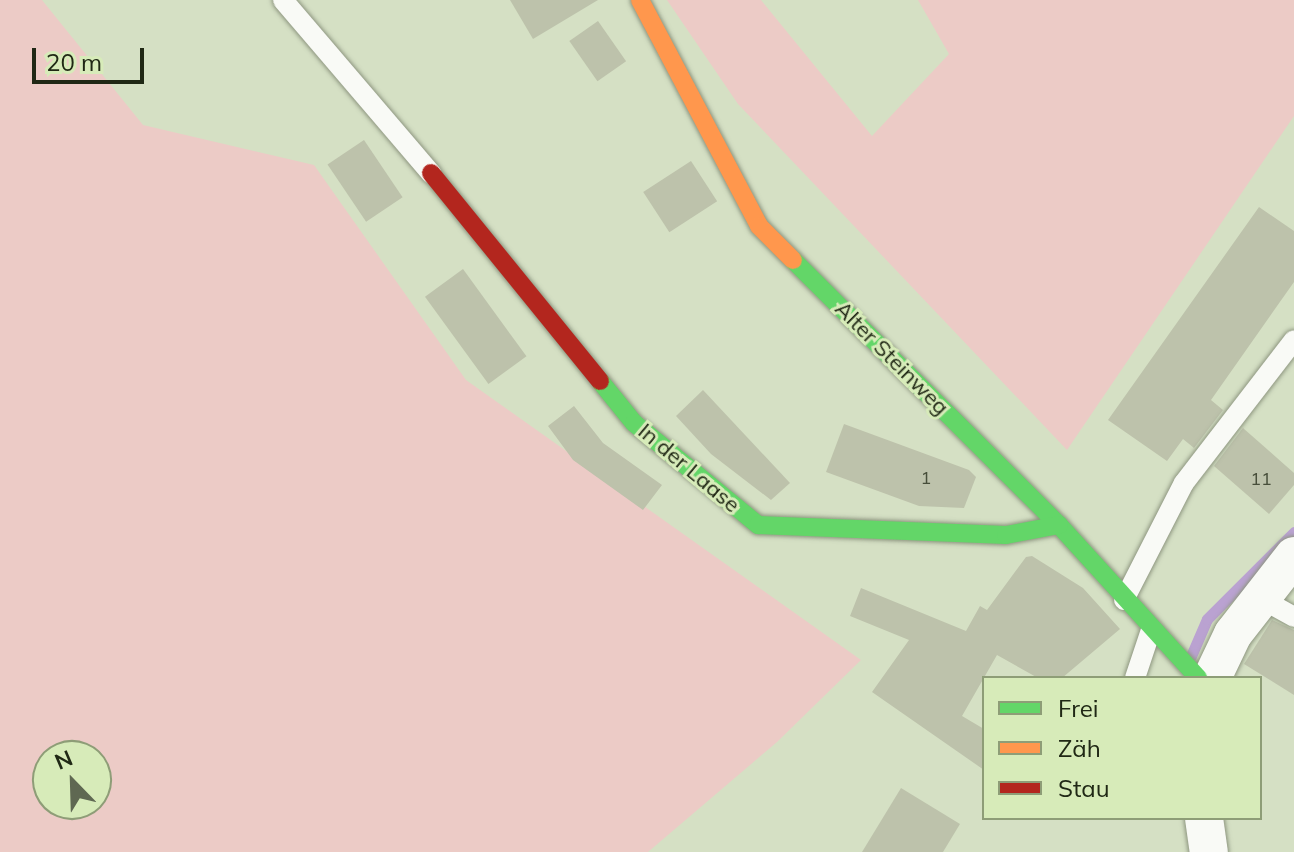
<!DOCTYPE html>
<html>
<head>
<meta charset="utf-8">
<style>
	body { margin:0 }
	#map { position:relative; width:1294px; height:852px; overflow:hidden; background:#d5e0c4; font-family:Mulish,sans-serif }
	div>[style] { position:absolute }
	.green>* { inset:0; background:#eccbc6 }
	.stream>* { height:11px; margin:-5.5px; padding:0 5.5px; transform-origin:5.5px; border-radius:5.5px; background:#baa2d1 }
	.building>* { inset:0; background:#bdc2ab; transform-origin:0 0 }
	.roads { filter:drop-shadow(0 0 2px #8e9680) drop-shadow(0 0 2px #8e9680) }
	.lane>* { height:20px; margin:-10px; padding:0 10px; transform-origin:10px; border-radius:10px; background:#f9faf6 }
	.street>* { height:38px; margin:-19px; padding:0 19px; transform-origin:19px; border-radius:19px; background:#f9faf6 }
	.fast>* { height:18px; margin:-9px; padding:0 9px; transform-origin:9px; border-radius:9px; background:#63d668 }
	.slow>* { height:18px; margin:-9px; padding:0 9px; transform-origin:9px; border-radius:9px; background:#ff974d }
	.jam>* { height:18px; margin:-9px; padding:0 9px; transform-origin:9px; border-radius:9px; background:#b3261e }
	span { translate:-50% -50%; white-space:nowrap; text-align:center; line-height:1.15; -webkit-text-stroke:6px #d7ebb9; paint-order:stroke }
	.number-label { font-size:18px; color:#474e3a }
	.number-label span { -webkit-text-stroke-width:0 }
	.street-label { font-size:22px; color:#202815 }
	.legend { position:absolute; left:982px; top:676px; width:280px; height:144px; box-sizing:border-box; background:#d7ebb9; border:2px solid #8e9d77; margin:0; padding:10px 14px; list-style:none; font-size:24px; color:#202815 }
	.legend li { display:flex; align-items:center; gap:16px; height:40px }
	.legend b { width:40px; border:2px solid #8e9d77 }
	.north { position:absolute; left:32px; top:740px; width:80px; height:80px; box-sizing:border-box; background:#d7ebb9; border:2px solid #8e9d77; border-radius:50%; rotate:337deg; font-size:22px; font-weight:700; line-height:32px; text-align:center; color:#202815 }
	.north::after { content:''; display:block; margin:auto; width:28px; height:36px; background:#5f6852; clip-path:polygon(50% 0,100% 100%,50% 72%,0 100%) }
	.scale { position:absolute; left:32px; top:48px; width:112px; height:36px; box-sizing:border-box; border:4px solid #202815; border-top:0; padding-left:10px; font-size:24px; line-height:28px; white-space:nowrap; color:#202815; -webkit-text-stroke:6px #d7ebb9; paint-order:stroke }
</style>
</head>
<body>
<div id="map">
	<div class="green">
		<div style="clip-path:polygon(evenodd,0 0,42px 0,143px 125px,314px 165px,466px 380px,861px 660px,777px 742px,648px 852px,0 852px,0 0,48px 756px,96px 756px,96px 804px,48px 804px,48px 756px)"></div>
		<div style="clip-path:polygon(667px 0,761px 0,872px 136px,949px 54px,918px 0,1294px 0,1294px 116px,1067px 450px,738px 104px)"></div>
	</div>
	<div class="stream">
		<div style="left:1191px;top:656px;width:40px;rotate:-66.6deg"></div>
		<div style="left:1207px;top:619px;width:123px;rotate:-45deg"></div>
	</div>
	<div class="building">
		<div style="clip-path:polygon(510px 0,598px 0,533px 39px)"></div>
		<div style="left:598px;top:21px;width:49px;height:35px;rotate:55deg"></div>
		<div style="left:364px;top:140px;width:69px;height:44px;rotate:56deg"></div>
		<div style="left:691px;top:161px;width:48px;height:57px;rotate:57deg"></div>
		<div style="clip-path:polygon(1259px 207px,1294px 231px,1294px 282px,1211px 400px,1223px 410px,1194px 448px,1183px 439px,1167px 461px,1108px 420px)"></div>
		<div style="left:463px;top:269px;width:108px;height:47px;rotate:54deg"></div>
		<div style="clip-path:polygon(703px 390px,790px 483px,771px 500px,711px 454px,676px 416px)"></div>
		<div style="clip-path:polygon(574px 406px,603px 443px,662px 485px,643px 510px,573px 460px,548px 426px)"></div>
		<div style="clip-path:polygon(844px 424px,969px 470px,976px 477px,964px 508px,919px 506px,826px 472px)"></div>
		<div style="clip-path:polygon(1243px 428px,1294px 473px,1294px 485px,1269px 514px,1214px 466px)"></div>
		<div style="clip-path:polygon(1032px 556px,1083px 588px,1120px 629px,1062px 678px,1038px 678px,997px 655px,962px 716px,984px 729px,984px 770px,872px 692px,909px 640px,850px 616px,861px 588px,966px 631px,980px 606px,987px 610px,1026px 557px)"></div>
		<div style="clip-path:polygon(1272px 620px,1294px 630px,1294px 695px,1244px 664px)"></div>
		<div style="clip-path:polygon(901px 788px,960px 824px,943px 852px,862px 852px)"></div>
	</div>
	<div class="roads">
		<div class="lane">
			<div style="left:283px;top:0;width:228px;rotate:49.5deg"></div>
			<div style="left:1260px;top:598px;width:39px;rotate:29deg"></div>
			<div style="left:1124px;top:600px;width:131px;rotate:-62.9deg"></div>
			<div style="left:1184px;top:483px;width:180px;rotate:-52.4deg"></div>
			<div style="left:1135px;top:678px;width:51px;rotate:-71.6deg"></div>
		</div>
		<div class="street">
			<div style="left:1212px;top:678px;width:49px;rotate:-64.5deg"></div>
			<div style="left:1233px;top:634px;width:99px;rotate:-52deg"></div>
			<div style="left:1204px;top:818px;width:34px;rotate:82deg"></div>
		</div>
		<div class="fast">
			<div style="left:793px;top:260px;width:375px;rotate:44.9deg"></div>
			<div style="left:1059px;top:525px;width:207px;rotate:47.7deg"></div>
			<div style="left:600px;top:381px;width:54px;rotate:51deg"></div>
			<div style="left:634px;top:423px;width:161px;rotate:39.4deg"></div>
			<div style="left:758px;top:525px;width:248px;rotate:2.3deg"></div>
			<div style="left:1006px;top:535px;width:54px;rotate:-10.7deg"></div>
		</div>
		<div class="slow">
			<div style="left:640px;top:0;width:255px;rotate:62.2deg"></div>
			<div style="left:759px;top:226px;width:48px;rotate:45deg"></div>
		</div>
		<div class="jam">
			<div style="left:431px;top:173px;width:268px;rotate:50.9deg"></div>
		</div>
	</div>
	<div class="number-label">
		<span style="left:926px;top:478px">1</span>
		<span style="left:1261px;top:479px">11</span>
	</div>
	<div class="street-label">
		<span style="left:892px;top:358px;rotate:45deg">Alter Steinweg</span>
		<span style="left:689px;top:468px;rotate:40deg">In der Laase</span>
	</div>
	<ul class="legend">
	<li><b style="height:10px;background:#63d668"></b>Frei</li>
	<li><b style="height:10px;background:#ff974d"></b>Zäh</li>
	<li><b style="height:10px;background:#b3261e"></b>Stau</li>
	</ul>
	<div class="north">N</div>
	<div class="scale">20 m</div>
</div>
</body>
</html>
